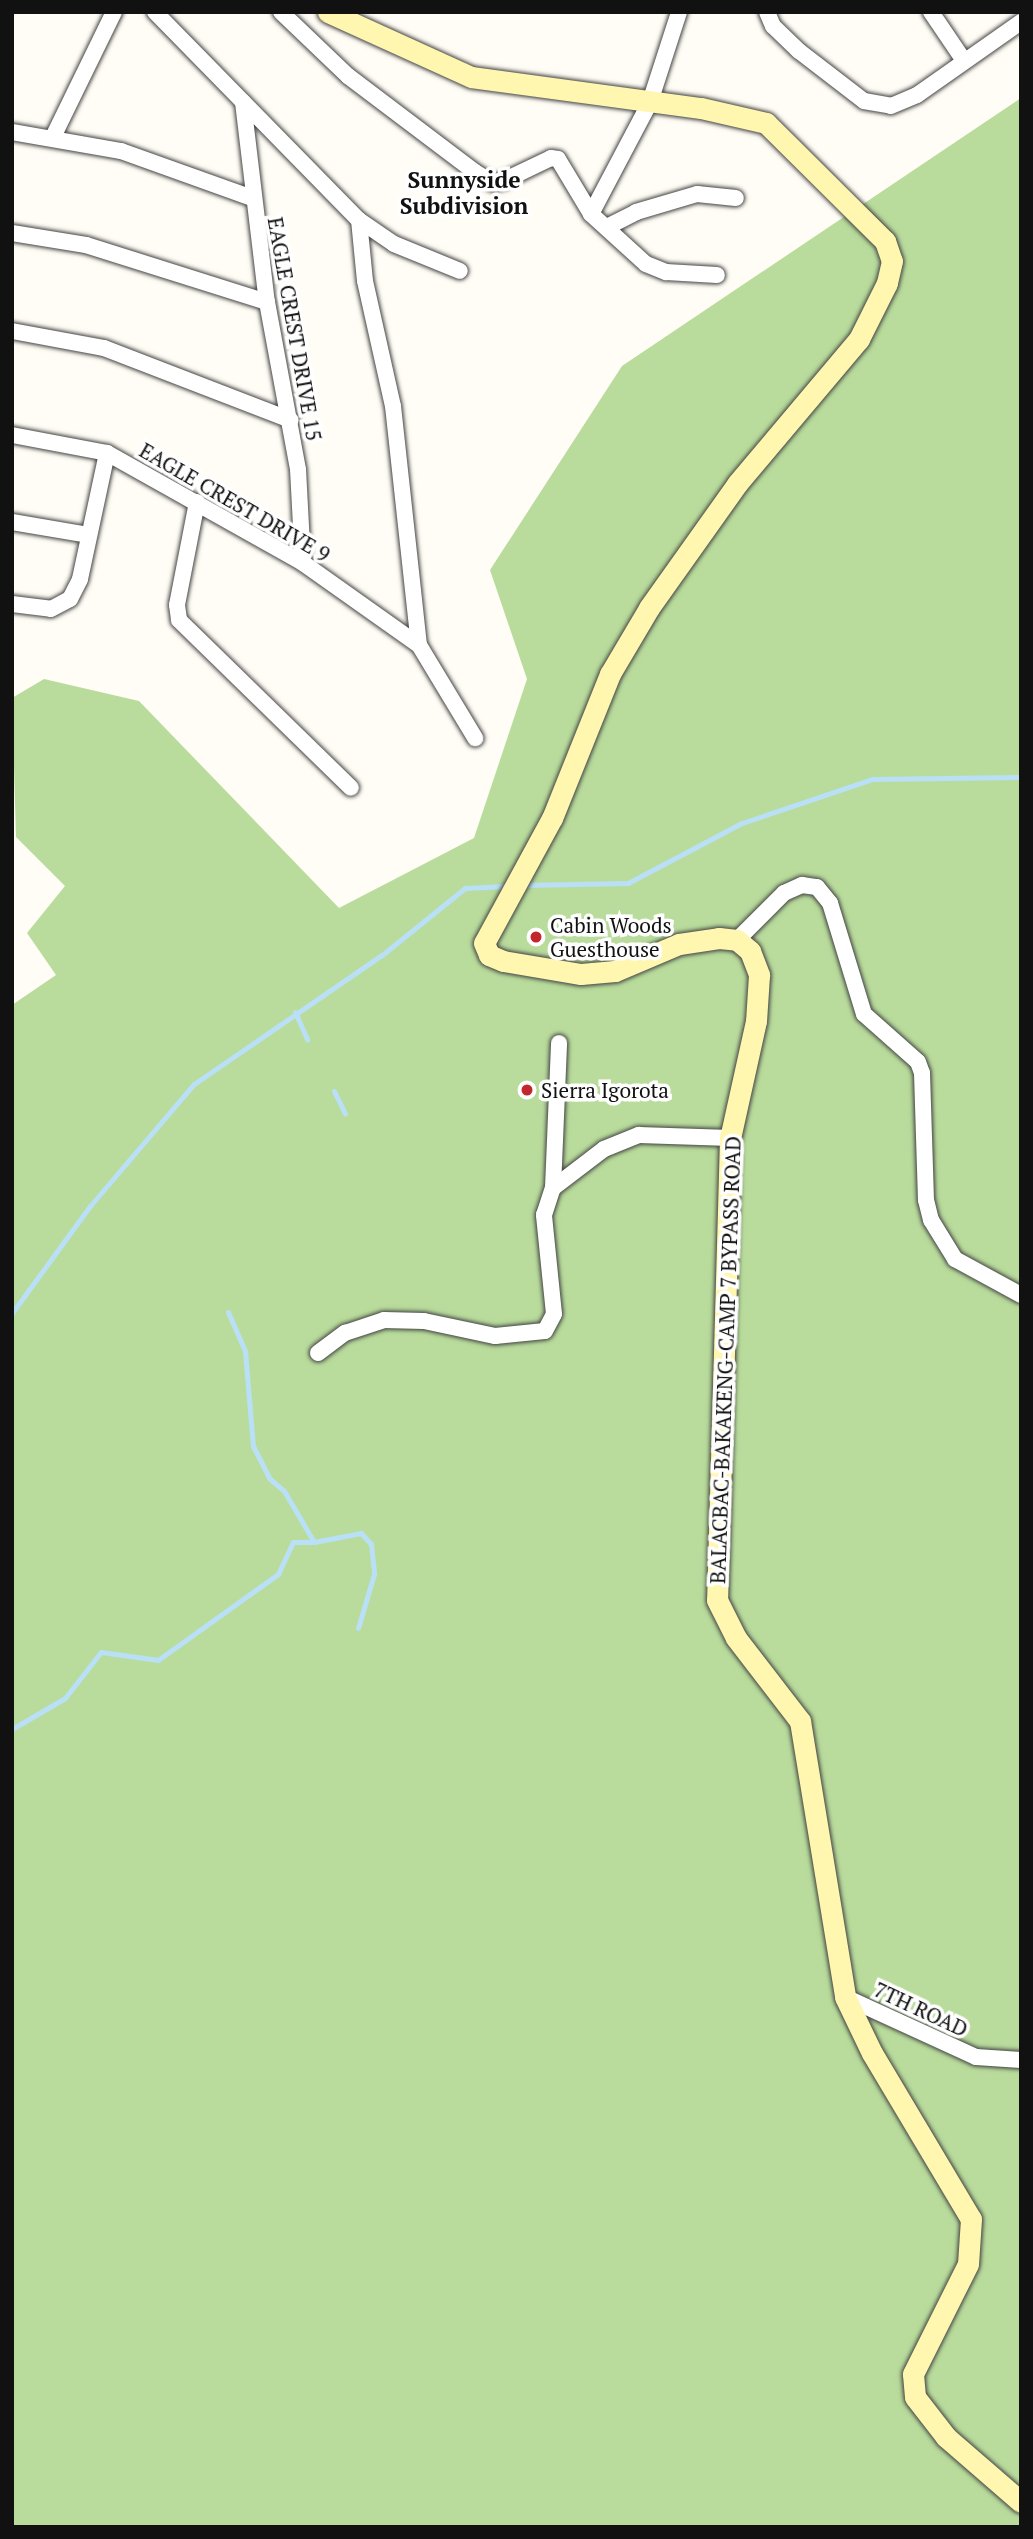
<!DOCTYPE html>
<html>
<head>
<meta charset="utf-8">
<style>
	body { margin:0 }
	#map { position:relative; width:1033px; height:2539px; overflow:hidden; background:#fffdf5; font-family:"PT Serif",serif }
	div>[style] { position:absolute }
	.forest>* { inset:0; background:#b9dc9c }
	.stream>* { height:5px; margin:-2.5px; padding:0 2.5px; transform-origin:2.5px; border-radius:2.5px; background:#b9e0f7 }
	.roads { filter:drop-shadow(0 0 2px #444) drop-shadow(0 0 2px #444) }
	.street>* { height:16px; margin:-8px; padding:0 8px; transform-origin:8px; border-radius:8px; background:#fff }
	.secondary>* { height:21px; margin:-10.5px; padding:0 10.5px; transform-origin:10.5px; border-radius:10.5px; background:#fff6b0 }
	.dots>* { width:19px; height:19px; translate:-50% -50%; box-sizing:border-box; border:4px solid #fff; border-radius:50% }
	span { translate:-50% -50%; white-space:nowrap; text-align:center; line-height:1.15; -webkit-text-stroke:7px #fff; paint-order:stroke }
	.street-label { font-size:21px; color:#111 }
	.poi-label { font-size:21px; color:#111 }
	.left { translate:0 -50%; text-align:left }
	.neighbourhood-label { font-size:23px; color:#111; font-weight:700 }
	.frame { position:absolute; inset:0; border:14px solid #111; pointer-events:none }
</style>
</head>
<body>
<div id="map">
	<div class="forest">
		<div style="clip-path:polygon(1021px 98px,1021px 2527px,12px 2527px,12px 1005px,56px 975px,27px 933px,65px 886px,16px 837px,12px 698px,44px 679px,139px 701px,339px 908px,474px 838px,527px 679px,490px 570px,622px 366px)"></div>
	</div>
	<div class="stream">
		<div style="left:523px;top:885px;width:105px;rotate:-1.1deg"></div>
		<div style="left:628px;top:883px;width:129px;rotate:-27.8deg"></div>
		<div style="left:742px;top:823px;width:138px;rotate:-18.6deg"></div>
		<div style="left:873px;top:779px;width:148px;rotate:-0.8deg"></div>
		<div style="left:295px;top:1012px;width:30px;rotate:66deg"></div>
		<div style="left:334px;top:1091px;width:25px;rotate:64deg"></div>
		<div style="left:228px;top:1312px;width:43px;rotate:66.4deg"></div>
		<div style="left:245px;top:1351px;width:95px;rotate:85.2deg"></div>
		<div style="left:253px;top:1446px;width:36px;rotate:63deg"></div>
		<div style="left:269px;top:1478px;width:20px;rotate:41deg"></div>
		<div style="left:284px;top:1491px;width:59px;rotate:59.5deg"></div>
		<div style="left:314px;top:1542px;width:48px;rotate:-10.8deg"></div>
		<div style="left:361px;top:1533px;width:15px;rotate:48deg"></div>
		<div style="left:371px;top:1544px;width:30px;rotate:84deg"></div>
		<div style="left:374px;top:1574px;width:56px;rotate:106.5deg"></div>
		<div style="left:12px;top:1313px;width:132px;rotate:-53.9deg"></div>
		<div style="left:90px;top:1206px;width:160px;rotate:-49.6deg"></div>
		<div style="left:194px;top:1084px;width:228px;rotate:-34.5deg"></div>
		<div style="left:382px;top:955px;width:107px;rotate:-38.9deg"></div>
		<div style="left:465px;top:888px;width:42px;rotate:-2.7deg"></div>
		<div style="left:12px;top:1729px;width:61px;rotate:-30.3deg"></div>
		<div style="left:65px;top:1698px;width:58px;rotate:-52deg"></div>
		<div style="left:101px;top:1652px;width:58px;rotate:8deg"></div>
		<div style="left:158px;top:1660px;width:148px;rotate:-35.6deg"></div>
		<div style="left:278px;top:1574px;width:35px;rotate:-65deg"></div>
		<div style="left:293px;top:1542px;width:21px"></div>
	</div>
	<div class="roads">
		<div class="street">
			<div style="left:155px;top:12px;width:291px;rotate:45.6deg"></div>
			<div style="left:359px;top:220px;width:42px;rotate:34.4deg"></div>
			<div style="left:394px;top:244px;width:71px;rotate:22.2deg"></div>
			<div style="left:281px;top:12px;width:93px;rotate:43.7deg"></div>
			<div style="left:348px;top:76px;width:159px;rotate:37.1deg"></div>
			<div style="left:475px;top:172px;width:21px;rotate:31deg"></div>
			<div style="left:493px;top:183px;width:10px;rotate:-11deg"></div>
			<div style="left:503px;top:181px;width:53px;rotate:-25.6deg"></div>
			<div style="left:551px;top:158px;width:7px;rotate:8deg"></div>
			<div style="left:558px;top:159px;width:64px;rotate:59deg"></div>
			<div style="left:591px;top:214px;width:74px;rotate:42.3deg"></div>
			<div style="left:646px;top:264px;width:22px;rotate:22deg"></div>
			<div style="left:666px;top:272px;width:51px;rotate:3.4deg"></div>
			<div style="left:767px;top:12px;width:15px;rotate:67deg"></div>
			<div style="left:773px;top:26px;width:36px;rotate:44deg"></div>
			<div style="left:799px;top:51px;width:82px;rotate:37.6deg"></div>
			<div style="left:864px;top:101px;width:27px;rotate:10deg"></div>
			<div style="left:891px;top:106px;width:28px;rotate:-23deg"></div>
			<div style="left:917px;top:95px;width:127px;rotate:-35.1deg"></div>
			<div style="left:931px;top:12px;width:57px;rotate:55.8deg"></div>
			<div style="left:243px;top:102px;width:201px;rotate:83.2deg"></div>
			<div style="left:267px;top:302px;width:170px;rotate:79.5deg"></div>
			<div style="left:298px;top:469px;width:94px;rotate:87deg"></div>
			<div style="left:12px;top:132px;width:111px;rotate:9.9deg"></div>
			<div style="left:121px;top:151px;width:139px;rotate:19.7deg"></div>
			<div style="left:53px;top:137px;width:139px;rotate:-64deg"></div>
			<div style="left:591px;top:214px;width:127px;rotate:-62.2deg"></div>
			<div style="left:650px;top:102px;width:95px;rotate:-72.1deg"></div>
			<div style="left:359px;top:220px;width:61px;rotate:84.4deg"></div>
			<div style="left:365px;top:281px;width:128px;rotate:77.4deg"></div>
			<div style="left:393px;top:406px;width:240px;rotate:83.8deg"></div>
			<div style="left:419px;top:645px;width:109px;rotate:58.9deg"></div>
			<div style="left:607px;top:227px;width:33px;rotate:-27deg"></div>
			<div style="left:636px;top:212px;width:64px;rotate:-16.4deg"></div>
			<div style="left:697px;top:194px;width:39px;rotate:6deg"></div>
			<div style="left:12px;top:233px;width:75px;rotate:9.2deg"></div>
			<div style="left:86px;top:245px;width:190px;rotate:17.5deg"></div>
			<div style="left:12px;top:331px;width:94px;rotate:10.5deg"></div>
			<div style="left:104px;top:348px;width:200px;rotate:21.1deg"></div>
			<div style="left:12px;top:435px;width:97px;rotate:10.7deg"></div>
			<div style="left:107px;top:453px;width:225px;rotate:29.3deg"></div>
			<div style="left:303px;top:563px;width:142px;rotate:35.3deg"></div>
			<div style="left:197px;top:502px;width:105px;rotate:101deg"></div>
			<div style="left:177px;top:605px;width:15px;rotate:82deg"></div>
			<div style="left:179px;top:620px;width:240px;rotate:44.3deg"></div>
			<div style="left:12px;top:522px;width:77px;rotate:9.7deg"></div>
			<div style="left:12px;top:604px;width:39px;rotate:7deg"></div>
			<div style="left:51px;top:609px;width:21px;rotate:-28deg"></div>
			<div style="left:70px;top:599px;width:22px;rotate:-63deg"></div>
			<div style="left:80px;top:579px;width:129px;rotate:-77.9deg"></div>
			<div style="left:737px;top:940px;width:66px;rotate:-45deg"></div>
			<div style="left:784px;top:893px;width:20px;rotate:-24deg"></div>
			<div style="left:802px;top:885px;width:15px;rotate:8deg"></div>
			<div style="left:817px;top:887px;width:21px;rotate:51deg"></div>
			<div style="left:830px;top:903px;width:116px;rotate:73deg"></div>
			<div style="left:864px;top:1014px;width:72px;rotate:41.6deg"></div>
			<div style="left:918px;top:1062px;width:12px;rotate:70deg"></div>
			<div style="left:922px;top:1073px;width:127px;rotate:88.2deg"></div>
			<div style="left:926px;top:1200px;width:21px;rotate:76deg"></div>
			<div style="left:931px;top:1220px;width:46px;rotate:58.4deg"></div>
			<div style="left:955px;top:1259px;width:75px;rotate:28.6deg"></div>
			<div style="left:553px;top:1188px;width:145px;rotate:-87.6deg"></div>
			<div style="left:318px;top:1353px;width:34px;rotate:-37deg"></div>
			<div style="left:345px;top:1333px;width:41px;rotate:-18.4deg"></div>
			<div style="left:384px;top:1320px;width:40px;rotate:1.4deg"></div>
			<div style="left:424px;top:1321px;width:73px;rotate:11.9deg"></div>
			<div style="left:495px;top:1336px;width:50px;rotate:-5.7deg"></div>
			<div style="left:545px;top:1331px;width:19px;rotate:-62deg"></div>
			<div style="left:554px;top:1314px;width:100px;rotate:-95.8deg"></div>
			<div style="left:544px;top:1215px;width:28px;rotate:-72deg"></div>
			<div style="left:553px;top:1188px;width:64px;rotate:-37.4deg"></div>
			<div style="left:604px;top:1149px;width:38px;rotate:-22deg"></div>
			<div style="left:639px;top:1135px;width:91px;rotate:1.9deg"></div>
			<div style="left:845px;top:1997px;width:144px;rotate:24.6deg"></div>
			<div style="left:976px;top:2057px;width:45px;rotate:3.8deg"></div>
		</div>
		<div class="secondary">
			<div style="left:328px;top:12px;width:157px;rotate:24.4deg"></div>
			<div style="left:471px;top:77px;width:232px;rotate:7.7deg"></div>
			<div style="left:701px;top:108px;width:67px;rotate:13deg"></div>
			<div style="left:766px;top:123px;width:168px;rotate:44.8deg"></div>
			<div style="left:885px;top:241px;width:21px;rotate:71deg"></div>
			<div style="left:892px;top:261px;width:23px;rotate:103deg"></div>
			<div style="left:887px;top:283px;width:63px;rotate:116.6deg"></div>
			<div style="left:859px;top:339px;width:189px;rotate:130.1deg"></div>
			<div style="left:737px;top:484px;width:152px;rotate:125.4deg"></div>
			<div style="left:649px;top:608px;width:77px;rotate:120.6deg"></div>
			<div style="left:610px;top:674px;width:155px;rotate:111.9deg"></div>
			<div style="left:552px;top:818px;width:142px;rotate:118.5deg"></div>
			<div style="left:484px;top:943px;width:13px;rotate:67deg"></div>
			<div style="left:489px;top:955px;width:15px;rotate:23deg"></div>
			<div style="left:503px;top:961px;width:79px;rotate:9.5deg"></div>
			<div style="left:581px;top:974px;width:34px;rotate:-5deg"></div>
			<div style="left:615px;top:971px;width:69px;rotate:-22.9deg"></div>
			<div style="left:679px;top:944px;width:40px;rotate:-8.5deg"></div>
			<div style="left:719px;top:938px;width:18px;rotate:6deg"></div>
			<div style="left:737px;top:940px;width:17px;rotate:40deg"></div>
			<div style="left:750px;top:951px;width:26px;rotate:69deg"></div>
			<div style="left:759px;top:975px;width:46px;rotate:93.7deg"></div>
			<div style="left:756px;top:1021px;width:120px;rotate:102.5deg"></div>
			<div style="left:730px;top:1138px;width:462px;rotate:91.6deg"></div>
			<div style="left:717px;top:1600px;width:42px;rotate:63.4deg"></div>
			<div style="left:736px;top:1638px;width:105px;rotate:52.4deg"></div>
			<div style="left:800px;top:1721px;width:280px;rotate:80.7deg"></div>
			<div style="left:845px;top:1997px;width:62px;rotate:64.3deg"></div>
			<div style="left:872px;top:2053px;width:193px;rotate:59.2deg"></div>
			<div style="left:971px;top:2219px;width:45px;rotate:93.8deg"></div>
			<div style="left:968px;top:2264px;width:123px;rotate:116.6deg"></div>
			<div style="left:913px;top:2374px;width:23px;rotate:85deg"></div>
			<div style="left:915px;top:2397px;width:51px;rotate:52.2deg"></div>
			<div style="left:946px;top:2437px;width:99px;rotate:40.9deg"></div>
		</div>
	</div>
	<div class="dots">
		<div style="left:536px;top:937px;background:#c4262e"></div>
		<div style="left:527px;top:1090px;background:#c4262e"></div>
	</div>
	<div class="street-label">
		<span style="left:295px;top:329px;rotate:80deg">EAGLE CREST DRIVE 15</span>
		<span style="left:235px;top:502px;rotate:30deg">EAGLE CREST DRIVE 9</span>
		<span style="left:725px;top:1360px;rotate:-88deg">BALACBAC-BAKAKENG-CAMP 7 BYPASS ROAD</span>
		<span style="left:921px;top:2009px;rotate:25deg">7TH ROAD</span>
	</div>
	<div class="poi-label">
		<span class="left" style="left:550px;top:937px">Cabin Woods<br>Guesthouse</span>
		<span class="left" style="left:541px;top:1090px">Sierra Igorota</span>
	</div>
	<div class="neighbourhood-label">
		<span style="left:464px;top:193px">Sunnyside<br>Subdivision</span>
	</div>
	<div class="frame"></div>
</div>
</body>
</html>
